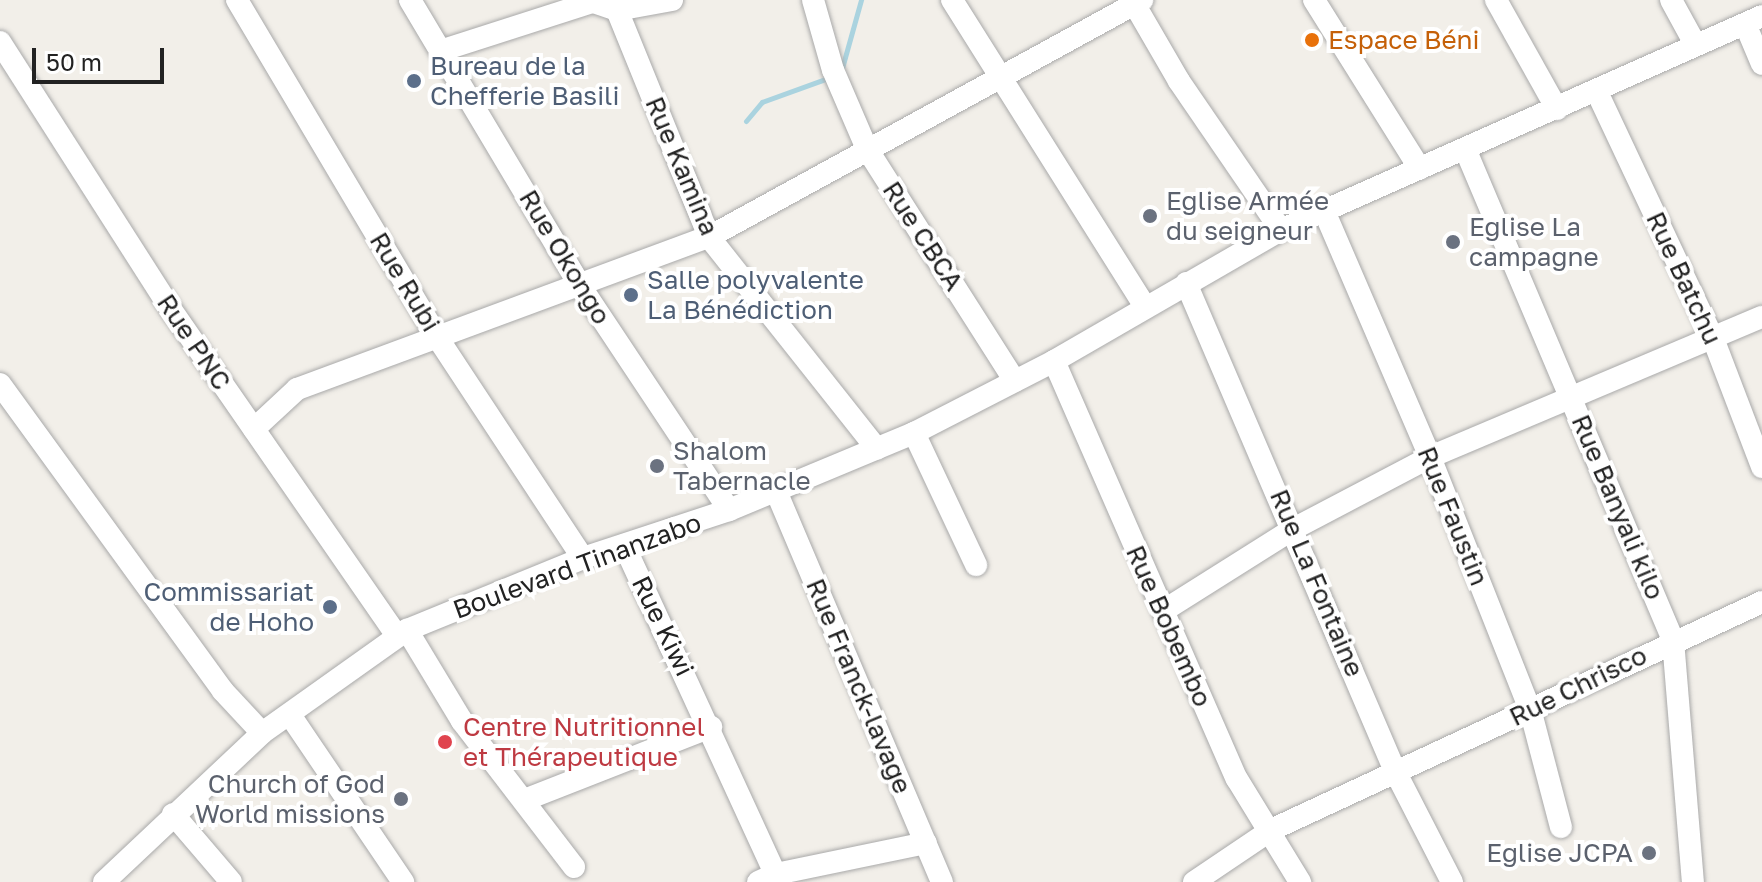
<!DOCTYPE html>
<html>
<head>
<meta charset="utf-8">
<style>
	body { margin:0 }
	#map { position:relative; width:1762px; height:882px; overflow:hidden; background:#f2efe9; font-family:"Golos Text",sans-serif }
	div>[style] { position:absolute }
	.stream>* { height:5px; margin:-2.5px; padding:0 2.5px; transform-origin:2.5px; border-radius:2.5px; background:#aad3df }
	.roads { filter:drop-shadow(0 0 2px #a9a9a9) drop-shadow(0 0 2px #a9a9a9) }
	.minor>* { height:22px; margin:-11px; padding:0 11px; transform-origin:11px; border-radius:11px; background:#fff }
	.dots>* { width:22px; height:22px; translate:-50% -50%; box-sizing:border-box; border:4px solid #fff; border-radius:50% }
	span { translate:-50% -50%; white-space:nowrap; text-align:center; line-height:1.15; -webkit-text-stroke:8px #fff; paint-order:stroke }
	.food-label { font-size:26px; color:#c56008 }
	.left { translate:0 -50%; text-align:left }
	.service-label { font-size:26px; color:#4e5e75 }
	.right { translate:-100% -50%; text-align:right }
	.street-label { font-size:26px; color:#222 }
	.worship-label { font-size:26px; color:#5b616d }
	.health-label { font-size:26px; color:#be3a42 }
	.scale { position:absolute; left:32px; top:48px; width:132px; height:36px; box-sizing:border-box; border:4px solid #222; border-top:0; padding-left:10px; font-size:24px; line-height:28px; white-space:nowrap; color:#222; -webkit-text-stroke:6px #fff; paint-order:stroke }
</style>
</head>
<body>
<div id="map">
	<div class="stream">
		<div style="left:842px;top:68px;width:71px;rotate:-74.4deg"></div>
		<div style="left:746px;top:121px;width:25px;rotate:-50deg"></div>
		<div style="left:762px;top:102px;width:70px;rotate:-20deg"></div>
	</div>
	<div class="roads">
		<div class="minor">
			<div style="left:237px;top:0;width:395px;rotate:59.3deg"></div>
			<div style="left:439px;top:340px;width:261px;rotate:56.6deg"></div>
			<div style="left:410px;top:0;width:330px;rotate:59.2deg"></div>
			<div style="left:579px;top:284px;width:271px;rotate:56.4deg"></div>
			<div style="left:588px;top:0;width:31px;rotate:19deg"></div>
			<div style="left:617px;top:10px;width:245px;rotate:67.9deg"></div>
			<div style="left:709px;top:237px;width:270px;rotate:51.6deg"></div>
			<div style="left:813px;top:0;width:73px;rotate:74.1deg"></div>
			<div style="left:833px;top:70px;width:86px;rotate:66.7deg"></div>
			<div style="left:867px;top:149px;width:275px;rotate:57.5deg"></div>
			<div style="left:952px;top:0;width:362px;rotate:57.8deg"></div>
			<div style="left:1132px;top:0;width:94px;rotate:59.9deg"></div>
			<div style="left:1179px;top:81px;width:181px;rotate:55.6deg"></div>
			<div style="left:1314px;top:0;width:199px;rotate:57.9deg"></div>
			<div style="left:1496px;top:0;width:125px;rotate:60.8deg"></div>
			<div style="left:1671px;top:0;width:48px;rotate:61.3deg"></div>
			<div style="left:617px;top:10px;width:56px;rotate:-10.3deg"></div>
			<div style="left:1746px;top:26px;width:41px;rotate:67.2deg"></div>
			<div style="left:0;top:42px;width:316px;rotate:57.4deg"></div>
			<div style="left:170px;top:308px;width:399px;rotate:55.3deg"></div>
			<div style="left:443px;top:50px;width:153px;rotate:-17.8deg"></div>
			<div style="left:1597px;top:92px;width:275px;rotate:64.8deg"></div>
			<div style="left:1714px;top:341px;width:135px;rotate:69.1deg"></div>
			<div style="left:1466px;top:151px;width:531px;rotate:67.06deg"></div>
			<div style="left:1673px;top:640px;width:243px;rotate:85.3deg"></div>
			<div style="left:1325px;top:213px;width:266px;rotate:66.7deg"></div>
			<div style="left:1430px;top:457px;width:271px;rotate:68.4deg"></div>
			<div style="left:1530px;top:709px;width:122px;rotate:75.3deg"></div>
			<div style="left:1186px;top:283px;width:531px;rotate:66.82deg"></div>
			<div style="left:1395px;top:771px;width:125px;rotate:62.8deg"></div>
			<div style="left:1054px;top:361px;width:456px;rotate:66.4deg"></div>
			<div style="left:1237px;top:779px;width:121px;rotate:58.5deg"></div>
			<div style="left:0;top:384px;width:379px;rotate:54deg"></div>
			<div style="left:223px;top:691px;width:57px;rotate:47.1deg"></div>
			<div style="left:254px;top:429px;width:59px;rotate:-42.9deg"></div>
			<div style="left:297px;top:389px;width:439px;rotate:-20.3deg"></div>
			<div style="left:709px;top:237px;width:494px;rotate:-28.7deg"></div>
			<div style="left:914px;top:433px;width:146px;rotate:64.8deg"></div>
			<div style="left:776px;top:491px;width:425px;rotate:67deg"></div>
			<div style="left:624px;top:545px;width:371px;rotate:65.3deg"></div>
			<div style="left:1163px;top:611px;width:156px;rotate:-32.2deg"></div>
			<div style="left:1295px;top:528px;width:153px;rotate:-27.7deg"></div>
			<div style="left:1430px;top:457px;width:360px;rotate:-22.9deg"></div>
			<div style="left:407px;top:630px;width:106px;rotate:58.9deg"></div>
			<div style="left:462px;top:721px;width:184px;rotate:52.5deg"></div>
			<div style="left:290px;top:715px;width:202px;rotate:55.9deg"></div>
			<div style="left:527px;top:799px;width:198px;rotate:-21.4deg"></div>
			<div style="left:173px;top:814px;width:89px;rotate:49.5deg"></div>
			<div style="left:104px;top:882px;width:217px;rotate:-43.3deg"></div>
			<div style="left:262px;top:733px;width:178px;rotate:-35.4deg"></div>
			<div style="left:407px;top:630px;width:190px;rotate:-22.2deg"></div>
			<div style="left:583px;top:558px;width:154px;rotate:-18.2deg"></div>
			<div style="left:729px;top:510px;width:200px;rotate:-22.6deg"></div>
			<div style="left:914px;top:433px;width:157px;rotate:-27.2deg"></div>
			<div style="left:1054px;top:361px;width:262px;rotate:-30deg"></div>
			<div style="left:1281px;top:230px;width:526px;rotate:-23.98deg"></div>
			<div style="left:758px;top:882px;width:20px;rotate:-24deg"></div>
			<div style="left:776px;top:874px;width:153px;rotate:-11.7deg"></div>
			<div style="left:1194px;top:882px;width:93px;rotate:-34deg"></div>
			<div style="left:1271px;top:830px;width:541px;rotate:-24.91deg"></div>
		</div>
	</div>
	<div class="dots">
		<div style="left:1312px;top:40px;background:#e8710a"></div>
		<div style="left:414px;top:81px;background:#5c6f8a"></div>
		<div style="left:1150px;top:216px;background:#6b7280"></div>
		<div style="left:1453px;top:242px;background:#6b7280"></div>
		<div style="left:631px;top:295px;background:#5c6f8a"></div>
		<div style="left:657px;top:466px;background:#6b7280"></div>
		<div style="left:330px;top:607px;background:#5c6f8a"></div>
		<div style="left:445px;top:742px;background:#e0444e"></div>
		<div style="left:401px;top:799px;background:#6b7280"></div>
		<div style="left:1649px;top:853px;background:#6b7280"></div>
	</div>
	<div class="food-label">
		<span class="left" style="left:1328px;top:40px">Espace Béni</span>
	</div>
	<div class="service-label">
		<span class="left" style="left:430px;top:81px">Bureau de la<br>Chefferie Basili</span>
		<span class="left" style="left:647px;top:295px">Salle polyvalente<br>La Bénédiction</span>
		<span class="right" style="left:314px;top:607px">Commissariat<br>de Hoho</span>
	</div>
	<div class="street-label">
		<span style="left:682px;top:166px;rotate:67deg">Rue Kamina</span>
		<span style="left:923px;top:236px;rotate:57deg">Rue CBCA</span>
		<span style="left:565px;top:257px;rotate:59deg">Rue Okongo</span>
		<span style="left:1684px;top:278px;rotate:65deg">Rue Batchu</span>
		<span style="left:405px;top:282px;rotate:59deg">Rue Rubi</span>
		<span style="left:194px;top:342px;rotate:56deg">Rue PNC</span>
		<span style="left:1618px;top:507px;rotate:67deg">Rue Banyali kilo</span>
		<span style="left:1453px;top:516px;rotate:68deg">Rue Faustin</span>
		<span style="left:577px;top:566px;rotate:-20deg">Boulevard Tinanzabo</span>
		<span style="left:1317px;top:583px;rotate:67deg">Rue La Fontaine</span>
		<span style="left:663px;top:626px;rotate:64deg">Rue Kiwi</span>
		<span style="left:1169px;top:626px;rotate:66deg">Rue Bobembo</span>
		<span style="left:859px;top:686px;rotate:67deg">Rue Franck-lavage</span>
		<span style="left:1578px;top:686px;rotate:-26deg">Rue Chrisco</span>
	</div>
	<div class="worship-label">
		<span class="left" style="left:1166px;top:216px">Eglise Armée<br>du seigneur</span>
		<span class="left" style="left:1469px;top:242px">Eglise La<br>campagne</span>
		<span class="left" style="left:673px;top:466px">Shalom<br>Tabernacle</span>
		<span class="right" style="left:385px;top:799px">Church of God<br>World missions</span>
		<span class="right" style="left:1633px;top:853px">Eglise JCPA</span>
	</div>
	<div class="health-label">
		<span class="left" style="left:463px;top:742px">Centre Nutritionnel<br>et Thérapeutique</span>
	</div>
	<div class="scale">50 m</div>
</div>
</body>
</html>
